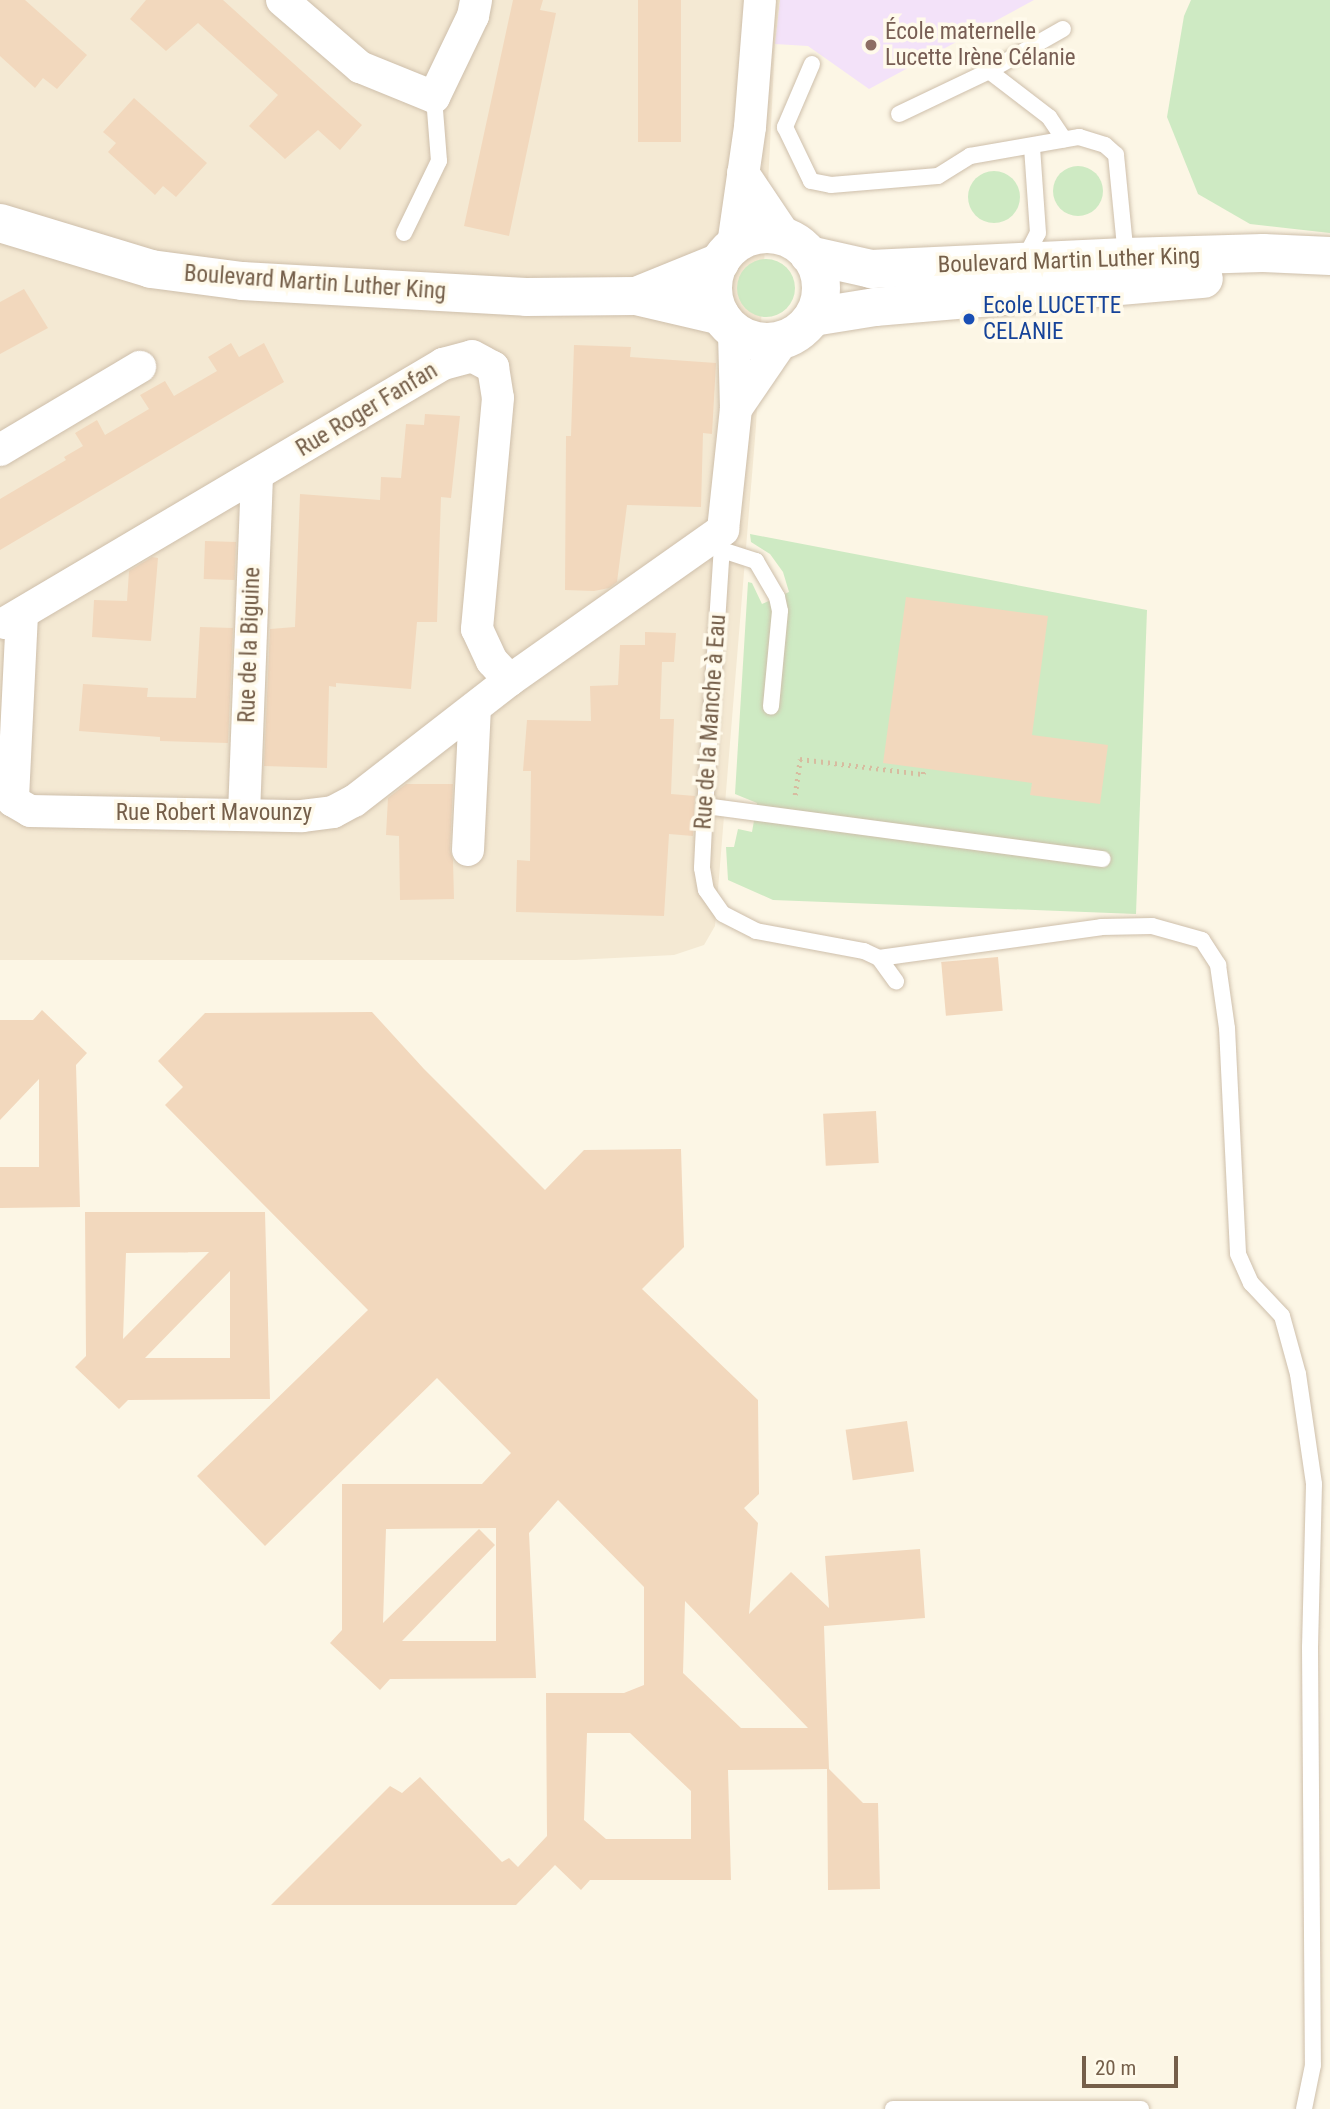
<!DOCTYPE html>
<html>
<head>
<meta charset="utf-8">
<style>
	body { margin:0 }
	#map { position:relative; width:1330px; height:2109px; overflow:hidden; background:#fcf6e5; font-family:"Roboto Condensed",sans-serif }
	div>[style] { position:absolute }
	.residential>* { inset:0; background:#f4e9d3 }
	.education>* { inset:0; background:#f3e2f9 }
	.green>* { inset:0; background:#ceeac3 }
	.round { border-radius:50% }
	.building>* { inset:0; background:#f2d8bd; transform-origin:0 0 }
	.path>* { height:4.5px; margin-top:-2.25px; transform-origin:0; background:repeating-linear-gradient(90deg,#d7bca0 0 2px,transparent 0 7px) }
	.roads { filter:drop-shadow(0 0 2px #cebfab) drop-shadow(0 0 2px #cebfab) }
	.service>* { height:16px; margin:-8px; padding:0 8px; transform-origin:8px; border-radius:8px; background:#fff }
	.minor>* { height:32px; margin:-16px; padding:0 16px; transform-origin:16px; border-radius:16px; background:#fff }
	.secondary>* { height:38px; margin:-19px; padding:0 19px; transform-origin:19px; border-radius:19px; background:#fff }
	.secondary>.ring { margin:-19px; padding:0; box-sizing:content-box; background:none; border:38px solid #fff; border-radius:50% }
	.dots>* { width:19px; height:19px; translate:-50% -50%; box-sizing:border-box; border:4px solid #fffaeb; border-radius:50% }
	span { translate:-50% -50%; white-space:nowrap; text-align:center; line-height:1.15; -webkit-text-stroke:7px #fffaeb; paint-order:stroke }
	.education-label { font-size:23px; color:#785e54 }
	.left { translate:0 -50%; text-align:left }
	.street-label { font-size:23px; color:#755f4a }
	.transit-label { font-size:23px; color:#164399 }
	.scale { position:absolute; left:1082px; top:2056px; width:96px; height:32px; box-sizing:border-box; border:4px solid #755f4a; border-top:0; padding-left:9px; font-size:21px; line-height:24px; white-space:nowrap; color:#755f4a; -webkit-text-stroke:5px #fffaeb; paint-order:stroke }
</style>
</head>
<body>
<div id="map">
	<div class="residential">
		<div style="clip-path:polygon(0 0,780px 0,775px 44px,756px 426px,715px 926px,704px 945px,674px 955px,575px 960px,0 960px)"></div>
	</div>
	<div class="education">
		<div style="clip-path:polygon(780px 0,1034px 0,869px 89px,808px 46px,775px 44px)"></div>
	</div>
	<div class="green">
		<div style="clip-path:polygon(1191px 0,1330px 0,1330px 233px,1250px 224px,1198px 194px,1167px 117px,1184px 16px)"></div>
		<div class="round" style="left:1053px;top:166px;width:50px;height:50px"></div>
		<div class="round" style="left:968px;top:171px;width:52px;height:52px"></div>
		<div class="round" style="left:737px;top:259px;width:58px;height:58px"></div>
		<div style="clip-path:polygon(750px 534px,1147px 610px,1136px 914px,773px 900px,728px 880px,726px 847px,734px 847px,738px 829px,752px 832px,757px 803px,735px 794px,748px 582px,752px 583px,762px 604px,789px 592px,783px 572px,770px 554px,751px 542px)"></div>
	</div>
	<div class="building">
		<div style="clip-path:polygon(0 0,25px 0,87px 55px,57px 89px,43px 78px,35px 88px,0 56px)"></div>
		<div style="clip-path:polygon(146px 0,223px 0,362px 125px,340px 150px,318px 130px,285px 159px,249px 126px,278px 95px,198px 23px,166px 51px,130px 19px)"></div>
		<div style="clip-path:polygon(513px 0,543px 0,540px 10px,556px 13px,509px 236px,464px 226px)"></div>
		<div style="left:638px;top:0;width:43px;height:142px"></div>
		<div style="clip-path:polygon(134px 98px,207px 163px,176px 197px,163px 186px,155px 195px,108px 152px,116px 143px,103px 132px)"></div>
		<div style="clip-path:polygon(24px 289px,48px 328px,0 354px,0 302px)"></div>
		<div style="clip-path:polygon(231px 343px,239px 357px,264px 343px,284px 382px,0 550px,0 499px,66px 460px,64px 457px,83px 446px,75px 433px,97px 420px,105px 435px,149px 409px,140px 395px,165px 381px,174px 396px,217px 371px,208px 357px)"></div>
		<div style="clip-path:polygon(574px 345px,631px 347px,630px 357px,716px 363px,712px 434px,703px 433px,701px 507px,627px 505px,617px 582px,609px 588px,594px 591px,565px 590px,566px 436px,571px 436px)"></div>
		<div style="clip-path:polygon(425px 414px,460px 416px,451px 498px,441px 497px,437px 622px,417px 622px,411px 689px,336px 683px,336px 687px,329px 686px,327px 768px,264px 766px,270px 629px,295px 627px,300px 494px,380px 500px,381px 477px,401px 478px,406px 424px,424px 425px)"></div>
		<div style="left:205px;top:541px;width:31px;height:38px;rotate:2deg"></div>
		<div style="clip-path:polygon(152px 557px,158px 558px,151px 641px,92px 637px,94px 600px,127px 601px,129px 571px)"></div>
		<div style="clip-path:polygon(906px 597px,1048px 616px,1032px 735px,1108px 745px,1100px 804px,1030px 795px,1032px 783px,883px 763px)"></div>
		<div style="clip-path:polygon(200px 627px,233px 628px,228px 743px,160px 741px,160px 737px,79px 731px,83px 684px,148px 688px,147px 697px,196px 698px)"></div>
		<div style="clip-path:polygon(645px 632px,676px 633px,674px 662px,662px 662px,660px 719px,674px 719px,671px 794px,695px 796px,693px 836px,669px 834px,664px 916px,516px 912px,517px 860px,530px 861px,531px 771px,523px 771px,527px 720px,591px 721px,590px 686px,618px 685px,620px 645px,645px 645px)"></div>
		<div style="clip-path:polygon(406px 784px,453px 784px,450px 849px,453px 860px,454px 899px,400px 900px,399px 836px,386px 835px,388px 798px)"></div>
		<div style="left:998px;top:957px;width:54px;height:57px;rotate:85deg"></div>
		<div style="clip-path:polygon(42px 1010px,87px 1053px,76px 1065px,80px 1207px,0 1208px,0 1167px,39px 1167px,39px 1079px,0 1120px,0 1020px,33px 1020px)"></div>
		<div style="clip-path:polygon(evenodd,372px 1012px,424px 1069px,545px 1190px,584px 1150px,681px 1149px,684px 1247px,642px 1289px,758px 1400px,759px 1494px,744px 1508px,758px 1523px,749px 1614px,791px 1572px,829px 1608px,825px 1556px,920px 1549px,925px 1618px,824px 1626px,829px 1769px,863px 1803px,878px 1803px,880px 1889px,828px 1890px,827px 1769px,728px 1770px,731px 1880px,590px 1880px,581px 1890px,555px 1865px,516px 1905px,271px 1905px,390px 1786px,402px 1793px,420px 1777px,502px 1862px,509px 1858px,518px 1867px,547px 1836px,546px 1693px,624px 1693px,644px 1685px,644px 1587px,558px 1500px,529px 1533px,536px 1678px,390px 1679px,380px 1690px,330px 1643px,342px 1630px,342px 1484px,482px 1484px,511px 1453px,437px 1378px,265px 1546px,197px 1476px,368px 1310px,165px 1105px,183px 1087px,158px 1061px,205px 1013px,372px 1012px,496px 1528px,496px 1641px,402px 1641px,495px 1545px,479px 1529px,383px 1623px,386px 1529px,496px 1528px,372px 1012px,685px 1601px,744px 1662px,808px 1728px,741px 1728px,683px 1673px,685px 1601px,372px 1012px,587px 1733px,630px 1733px,691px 1791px,691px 1839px,606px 1839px,584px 1820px,587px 1733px)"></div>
		<div style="left:876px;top:1111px;width:52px;height:53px;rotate:87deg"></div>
		<div style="clip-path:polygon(evenodd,85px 1212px,265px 1212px,270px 1399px,128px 1400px,119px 1409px,75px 1367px,86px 1356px,85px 1212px,209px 1252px,123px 1339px,126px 1253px,209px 1252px,85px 1212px,230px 1271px,230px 1358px,145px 1358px,230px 1271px)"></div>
		<div style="left:907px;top:1421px;width:51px;height:62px;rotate:82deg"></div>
	</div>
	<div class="path">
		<div style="left:795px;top:795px;width:36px;rotate:-82deg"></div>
		<div style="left:800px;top:759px;width:124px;rotate:7deg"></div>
		<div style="left:923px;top:774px;width:6px;rotate:-81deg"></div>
	</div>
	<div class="roads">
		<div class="service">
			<div style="left:812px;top:64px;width:69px;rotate:113.2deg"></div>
			<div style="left:785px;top:127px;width:60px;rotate:64.3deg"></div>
			<div style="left:811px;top:181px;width:20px;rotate:11deg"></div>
			<div style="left:831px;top:185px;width:107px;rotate:-4.8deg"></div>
			<div style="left:938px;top:176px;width:38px;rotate:-32deg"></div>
			<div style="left:970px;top:156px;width:111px;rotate:-9.9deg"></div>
			<div style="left:1079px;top:137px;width:27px;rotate:17deg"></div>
			<div style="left:1105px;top:145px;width:15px;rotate:42deg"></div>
			<div style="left:1116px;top:155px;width:102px;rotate:84.4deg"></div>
			<div style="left:989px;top:71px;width:76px;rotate:37.5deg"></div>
			<div style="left:1049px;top:117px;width:27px;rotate:56deg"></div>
			<div style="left:899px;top:114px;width:100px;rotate:-25.5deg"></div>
			<div style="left:989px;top:71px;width:85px;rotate:-29.6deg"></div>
			<div style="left:404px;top:233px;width:80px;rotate:-64.1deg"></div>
			<div style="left:439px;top:161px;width:64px;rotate:-94.5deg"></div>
			<div style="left:1024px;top:260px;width:30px;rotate:-63deg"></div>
			<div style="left:1038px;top:233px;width:86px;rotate:-94deg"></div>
			<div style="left:723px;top:530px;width:277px;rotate:93.7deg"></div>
			<div style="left:705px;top:806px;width:62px;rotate:92.8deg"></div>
			<div style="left:702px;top:868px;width:22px;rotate:80deg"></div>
			<div style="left:706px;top:890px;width:29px;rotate:55deg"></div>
			<div style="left:723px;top:914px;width:37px;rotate:27deg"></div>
			<div style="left:756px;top:931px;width:110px;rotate:10.5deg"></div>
			<div style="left:864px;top:951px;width:17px;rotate:25deg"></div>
			<div style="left:879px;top:958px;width:29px;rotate:54deg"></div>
			<div style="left:722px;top:550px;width:36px;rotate:18deg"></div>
			<div style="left:756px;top:561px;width:42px;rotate:59.7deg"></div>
			<div style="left:777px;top:597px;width:14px;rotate:78deg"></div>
			<div style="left:780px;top:611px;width:96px;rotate:95.4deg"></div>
			<div style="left:705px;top:806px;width:401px;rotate:7.6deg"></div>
			<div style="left:879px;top:958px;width:224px;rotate:-7.9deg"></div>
			<div style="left:1101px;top:927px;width:51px;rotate:-1.1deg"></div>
			<div style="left:1152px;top:926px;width:52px;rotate:15.6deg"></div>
			<div style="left:1202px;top:940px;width:30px;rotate:57deg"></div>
			<div style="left:1218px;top:965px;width:64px;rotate:81.9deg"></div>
			<div style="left:1227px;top:1028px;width:226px;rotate:87.2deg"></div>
			<div style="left:1238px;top:1254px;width:32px;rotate:66deg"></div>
			<div style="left:1251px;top:1283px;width:45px;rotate:46.8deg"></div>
			<div style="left:1282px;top:1316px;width:60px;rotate:74.6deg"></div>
			<div style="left:1298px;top:1374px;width:111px;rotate:81.7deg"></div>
			<div style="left:1314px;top:1484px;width:163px;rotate:91.4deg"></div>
			<div style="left:1310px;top:1647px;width:418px;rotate:89.6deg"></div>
			<div style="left:1313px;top:2065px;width:45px;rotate:101.6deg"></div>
			<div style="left:893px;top:2109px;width:248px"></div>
		</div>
		<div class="minor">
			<div style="left:282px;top:0;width:103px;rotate:40.7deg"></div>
			<div style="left:360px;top:67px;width:80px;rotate:22.1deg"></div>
			<div style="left:434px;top:97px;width:90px;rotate:-64.3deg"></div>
			<div style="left:473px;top:16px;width:16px;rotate:-79deg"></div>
			<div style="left:743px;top:173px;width:77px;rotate:56.1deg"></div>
			<div style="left:733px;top:245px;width:119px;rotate:-81.8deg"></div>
			<div style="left:750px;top:127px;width:127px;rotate:-85.5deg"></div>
			<div style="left:736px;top:409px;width:83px;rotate:-55.7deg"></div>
			<div style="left:0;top:450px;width:163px;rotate:-30.7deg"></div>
			<div style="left:22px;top:614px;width:187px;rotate:92.8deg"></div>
			<div style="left:13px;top:801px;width:20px;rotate:30deg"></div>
			<div style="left:30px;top:811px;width:272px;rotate:1.1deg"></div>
			<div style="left:302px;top:816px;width:31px;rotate:-7deg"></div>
			<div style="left:333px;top:812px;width:24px;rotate:-28deg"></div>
			<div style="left:354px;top:801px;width:197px;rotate:-37.8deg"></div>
			<div style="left:510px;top:680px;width:261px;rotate:-35.2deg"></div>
			<div style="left:723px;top:530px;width:122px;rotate:-83.9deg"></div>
			<div style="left:736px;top:409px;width:77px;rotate:-91.5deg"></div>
			<div style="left:5px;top:623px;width:509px;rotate:-30.6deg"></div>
			<div style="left:443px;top:364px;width:30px;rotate:-15deg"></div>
			<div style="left:472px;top:356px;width:24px;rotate:28deg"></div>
			<div style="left:493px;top:367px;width:31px;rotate:81deg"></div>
			<div style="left:498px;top:398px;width:232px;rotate:95.2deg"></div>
			<div style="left:477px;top:629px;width:35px;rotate:65deg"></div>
			<div style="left:492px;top:661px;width:26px;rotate:47deg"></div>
			<div style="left:244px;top:814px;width:338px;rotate:-87.8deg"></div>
			<div style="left:468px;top:850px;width:141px;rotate:-87.2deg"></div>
		</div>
		<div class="secondary">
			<div style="left:0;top:223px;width:158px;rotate:16.9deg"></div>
			<div style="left:151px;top:269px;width:92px;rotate:7.5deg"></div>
			<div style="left:242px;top:281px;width:284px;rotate:3.2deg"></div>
			<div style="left:526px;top:297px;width:110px;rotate:-0.5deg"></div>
			<div style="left:636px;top:296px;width:87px;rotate:13.2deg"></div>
			<div class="ring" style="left:713px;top:234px;width:70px;height:70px"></div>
			<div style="left:809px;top:255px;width:64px;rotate:12.7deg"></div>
			<div style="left:871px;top:269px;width:255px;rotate:-2.7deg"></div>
			<div style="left:1126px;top:257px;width:137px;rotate:-1.7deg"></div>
			<div style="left:1263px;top:253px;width:67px;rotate:2.6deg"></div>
			<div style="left:636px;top:296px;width:91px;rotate:-22deg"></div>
			<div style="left:813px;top:317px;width:63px;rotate:-9.2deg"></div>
			<div style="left:875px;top:307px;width:330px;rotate:-4.9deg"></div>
		</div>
	</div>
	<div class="dots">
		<div style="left:871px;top:45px;background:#8d6e63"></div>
		<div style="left:969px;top:319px;background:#1a4fb4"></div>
	</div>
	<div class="education-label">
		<span class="left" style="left:885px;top:45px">École maternelle<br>Lucette Irène Célanie</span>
	</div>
	<div class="street-label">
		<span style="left:1069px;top:261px;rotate:-2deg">Boulevard Martin Luther King</span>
		<span style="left:315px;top:283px;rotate:4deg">Boulevard Martin Luther King</span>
		<span style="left:367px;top:410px;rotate:-31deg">Rue Roger Fanfan</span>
		<span style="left:250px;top:645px;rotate:-88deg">Rue de la Biguine</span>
		<span style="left:711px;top:722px;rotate:-86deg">Rue de la Manche à Eau</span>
		<span style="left:214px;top:813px">Rue Robert Mavounzy</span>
	</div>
	<div class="transit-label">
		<span class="left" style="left:983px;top:319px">Ecole LUCETTE<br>CELANIE</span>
	</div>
	<div class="scale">20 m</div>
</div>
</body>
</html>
